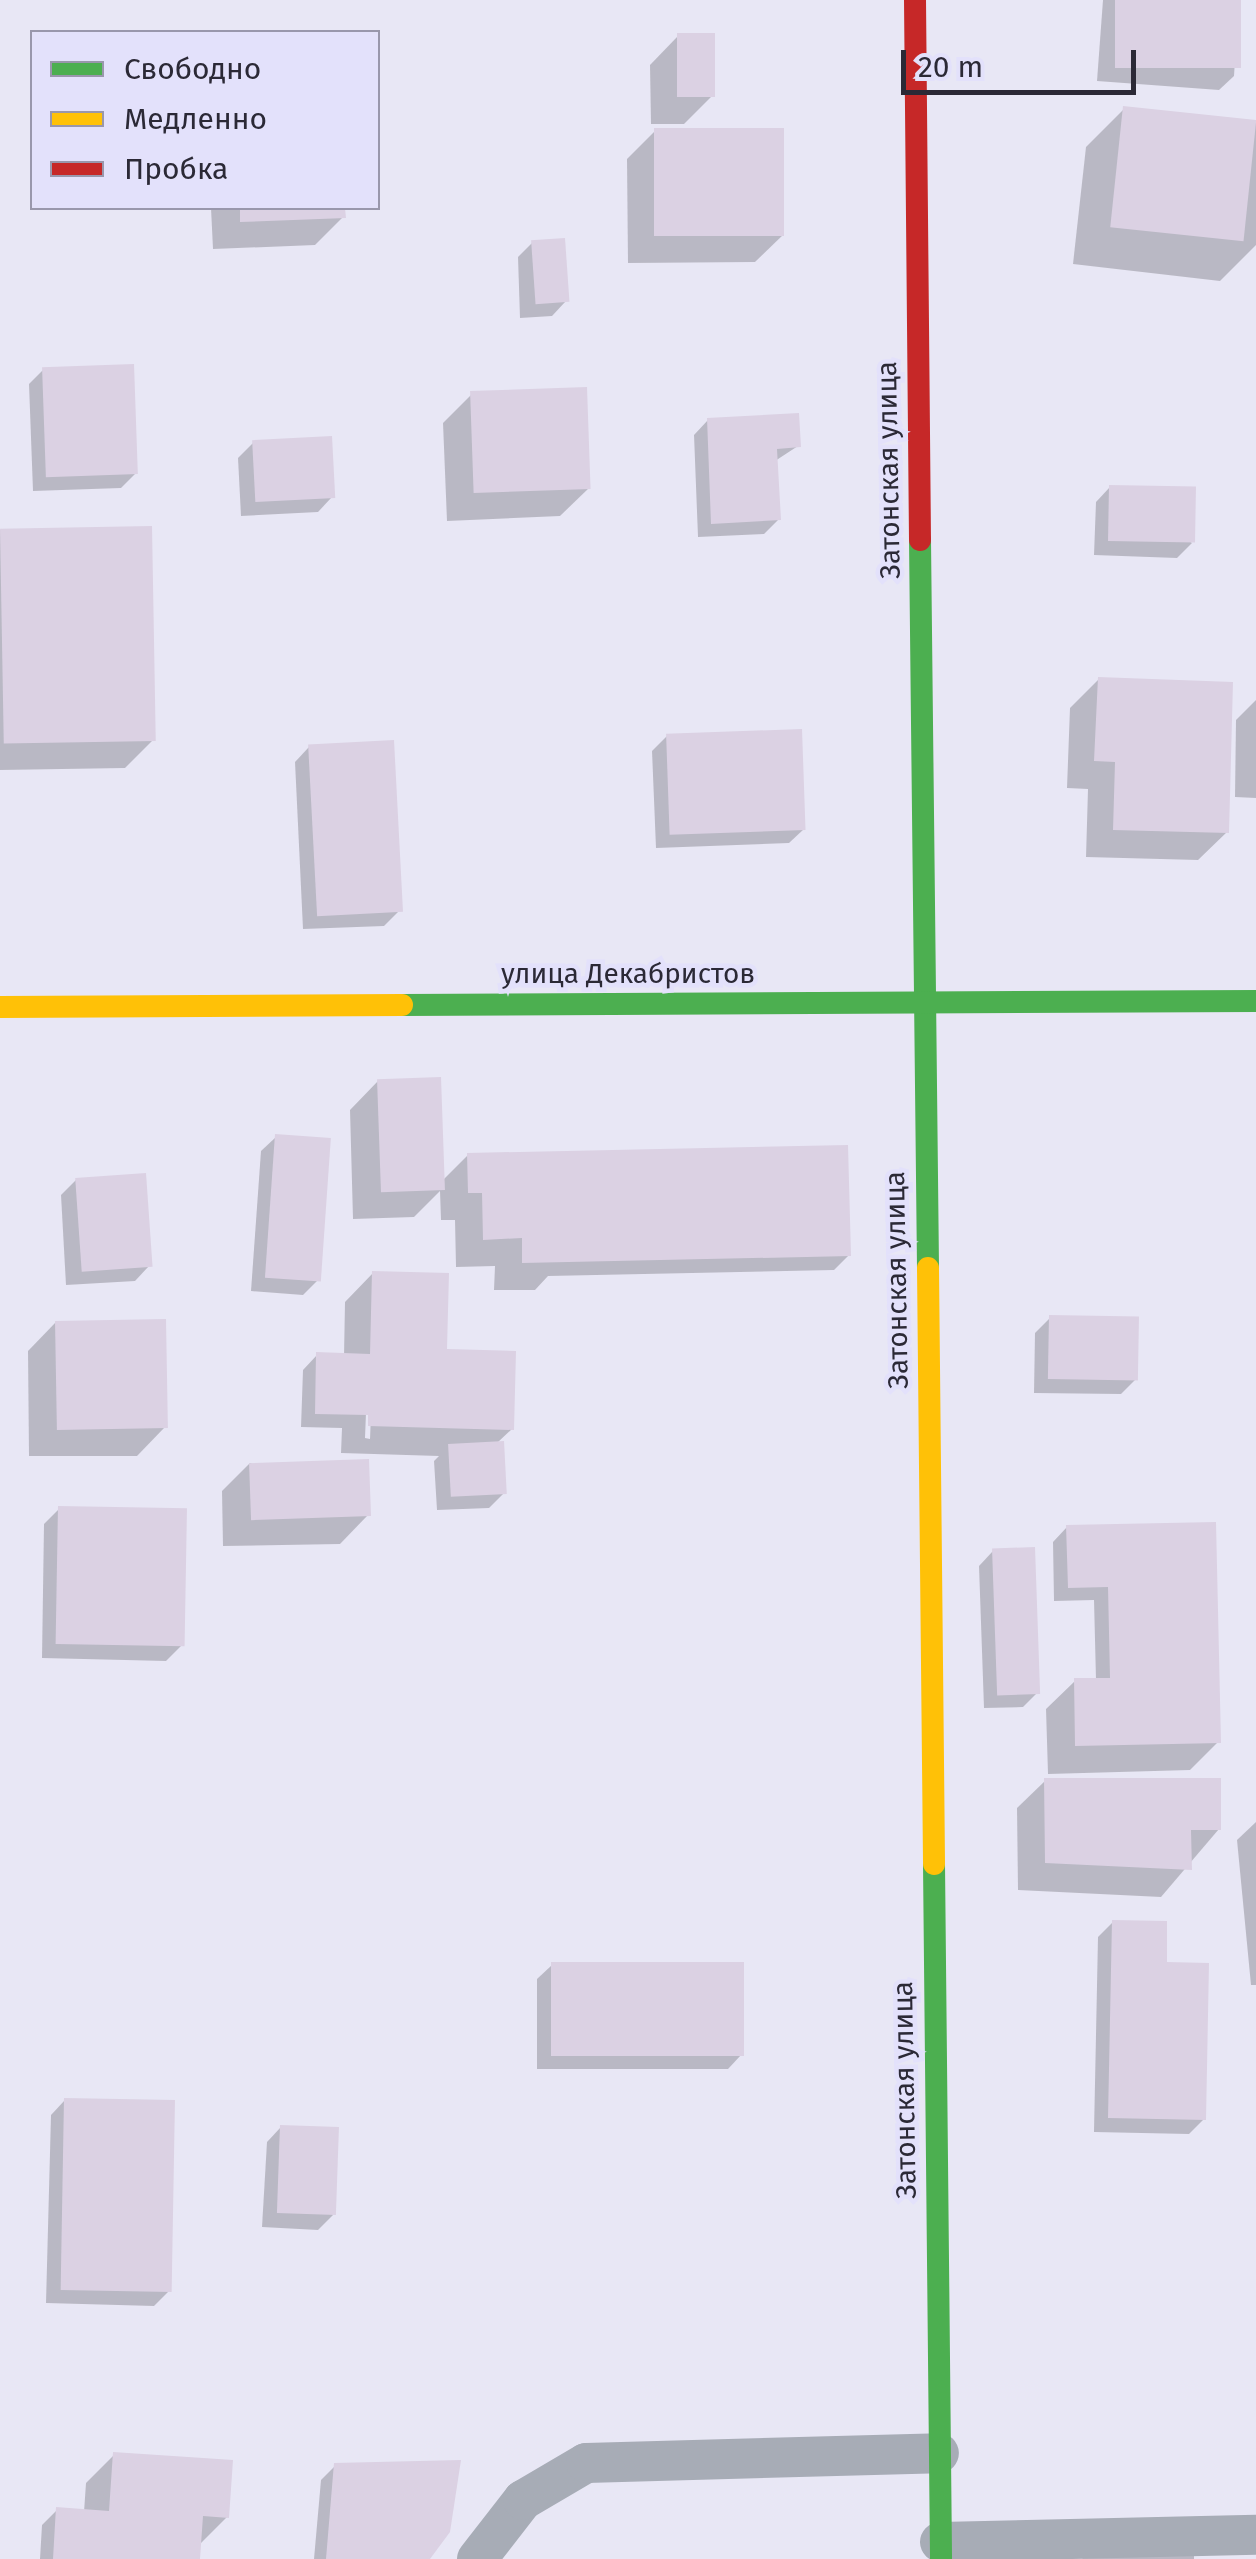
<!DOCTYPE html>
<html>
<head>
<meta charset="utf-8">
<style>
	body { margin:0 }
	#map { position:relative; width:1256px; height:2559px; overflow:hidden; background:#e8e7f5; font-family:"Fira Sans",sans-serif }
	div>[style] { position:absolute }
	.shadow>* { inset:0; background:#0003 }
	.building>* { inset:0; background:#dbd1e3; transform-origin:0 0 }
	.lane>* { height:40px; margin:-20px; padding:0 20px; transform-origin:20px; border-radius:20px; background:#a7acb6 }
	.fast>* { height:22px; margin:-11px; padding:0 11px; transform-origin:11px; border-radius:11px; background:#4caf50 }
	.slow>* { height:22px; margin:-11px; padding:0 11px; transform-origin:11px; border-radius:11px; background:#ffc107 }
	.jam>* { height:22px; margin:-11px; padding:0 11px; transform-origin:11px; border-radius:11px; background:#c62828 }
	span { translate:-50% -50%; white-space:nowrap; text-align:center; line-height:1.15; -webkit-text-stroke:9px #e3e1fb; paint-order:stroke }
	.street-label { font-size:28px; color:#2b2936 }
	.legend { position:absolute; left:30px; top:30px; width:350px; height:180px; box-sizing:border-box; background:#e3e1fb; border:2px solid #9997ac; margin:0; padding:12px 18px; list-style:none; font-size:30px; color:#2b2936 }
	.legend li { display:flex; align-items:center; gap:20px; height:50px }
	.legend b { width:50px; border:2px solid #9997ac }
	.scale { position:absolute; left:901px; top:50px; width:235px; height:45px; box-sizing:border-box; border:5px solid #2b2936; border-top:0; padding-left:12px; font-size:30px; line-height:35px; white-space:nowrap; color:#2b2936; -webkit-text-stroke:8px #e3e1fb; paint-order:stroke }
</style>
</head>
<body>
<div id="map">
	<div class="shadow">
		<div style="clip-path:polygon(1103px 0,1239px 0,1234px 76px,1219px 90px,1097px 81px)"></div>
		<div style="clip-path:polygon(678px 36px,712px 96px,684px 124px,651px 124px,650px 65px)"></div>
		<div style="clip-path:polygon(1124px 109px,1256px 123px,1256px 245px,1220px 281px,1073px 264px,1086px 147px)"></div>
		<div style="clip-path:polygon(655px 131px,784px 234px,755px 262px,628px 263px,627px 159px)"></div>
		<div style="clip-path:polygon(211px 208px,343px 208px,343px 217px,315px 245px,213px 249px)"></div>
		<div style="clip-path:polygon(533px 242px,566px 301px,552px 316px,520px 318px,518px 257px)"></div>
		<div style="clip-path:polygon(43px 370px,136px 473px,121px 488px,33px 491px,29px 384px)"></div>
		<div style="clip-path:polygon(471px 395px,589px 488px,560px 516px,447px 521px,443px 423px)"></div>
		<div style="clip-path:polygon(708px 420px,798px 446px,775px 461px,778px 520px,764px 534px,698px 537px,694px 435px)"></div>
		<div style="clip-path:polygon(253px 443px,332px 497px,318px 512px,241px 516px,238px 458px)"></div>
		<div style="clip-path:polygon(1110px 487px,1192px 543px,1177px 558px,1094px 555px,1096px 502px)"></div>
		<div style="clip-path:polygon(150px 529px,153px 740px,125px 768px,0 770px,0 530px)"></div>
		<div style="clip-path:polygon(1098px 680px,1227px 832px,1198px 860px,1086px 857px,1088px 789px,1067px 788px,1070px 708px)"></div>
		<div style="clip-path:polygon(1256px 700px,1256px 798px,1235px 797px,1236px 720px)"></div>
		<div style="clip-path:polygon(667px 736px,804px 829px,789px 843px,656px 848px,652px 751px)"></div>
		<div style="clip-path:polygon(309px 747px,399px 911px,384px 926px,303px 929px,295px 762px)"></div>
		<div style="clip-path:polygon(378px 1081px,442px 1181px,468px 1155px,849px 1255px,834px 1270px,548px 1276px,535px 1290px,494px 1290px,495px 1266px,456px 1267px,455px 1220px,441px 1220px,440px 1191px,414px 1217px,353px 1219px,350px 1110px)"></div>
		<div style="clip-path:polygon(276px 1137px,317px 1281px,303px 1295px,251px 1291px,261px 1151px)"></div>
		<div style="clip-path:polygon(76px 1180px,149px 1266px,135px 1281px,66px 1285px,61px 1195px)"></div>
		<div style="clip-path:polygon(evenodd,373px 1273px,512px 1429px,497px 1443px,504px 1493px,489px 1508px,437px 1510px,434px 1461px,439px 1456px,341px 1453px,342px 1428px,301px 1427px,303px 1370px,317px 1355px,344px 1356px,345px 1302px,373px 1273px,367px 1388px,372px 1388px,370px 1439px,365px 1438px,367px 1388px)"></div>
		<div style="clip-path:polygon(1050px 1318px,1135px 1380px,1121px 1394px,1034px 1393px,1035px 1333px)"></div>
		<div style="clip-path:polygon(56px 1322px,165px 1427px,137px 1456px,29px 1456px,28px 1351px)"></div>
		<div style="clip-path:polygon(250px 1463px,368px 1515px,340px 1544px,223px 1546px,222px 1491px)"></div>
		<div style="clip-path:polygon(59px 1509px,181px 1646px,166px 1661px,42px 1658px,44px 1524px)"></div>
		<div style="clip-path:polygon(1067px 1527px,1218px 1742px,1190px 1770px,1048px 1774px,1046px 1709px,1075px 1681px,1096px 1680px,1094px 1600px,1054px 1601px,1053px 1542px)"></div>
		<div style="clip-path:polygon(993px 1551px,1037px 1693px,1023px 1707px,984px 1708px,979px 1566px)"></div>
		<div style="clip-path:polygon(1046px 1780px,1219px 1829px,1161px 1897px,1018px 1890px,1017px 1808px)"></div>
		<div style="clip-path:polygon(1256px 1822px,1256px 1985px,1251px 1985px,1237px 1840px)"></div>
		<div style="clip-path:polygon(1113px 1922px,1204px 2119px,1189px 2134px,1094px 2132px,1098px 1937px)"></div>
		<div style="clip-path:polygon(552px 1965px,742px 2054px,728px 2069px,537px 2069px,537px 1979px)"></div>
		<div style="clip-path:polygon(65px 2100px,169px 2291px,154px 2306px,46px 2303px,51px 2115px)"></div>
		<div style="clip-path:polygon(281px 2127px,333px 2215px,318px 2230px,262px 2227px,267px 2142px)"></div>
		<div style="clip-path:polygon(114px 2455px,227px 2517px,198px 2546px,197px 2559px,40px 2559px,42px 2525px,57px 2510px,84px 2512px,86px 2483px)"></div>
		<div style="clip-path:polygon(335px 2466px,427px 2559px,314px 2559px,321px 2480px)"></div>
		<div style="clip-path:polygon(1194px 2552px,1194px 2559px,1082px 2559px,1085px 2556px)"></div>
	</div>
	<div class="building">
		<div style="left:1115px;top:0;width:126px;height:68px"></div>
		<div style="left:715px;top:33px;width:64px;height:38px;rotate:90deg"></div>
		<div style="left:1123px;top:106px;width:134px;height:122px;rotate:6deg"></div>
		<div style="left:654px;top:128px;width:130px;height:108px"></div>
		<div style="clip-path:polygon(240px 208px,345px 208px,346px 218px,240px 222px)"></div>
		<div style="left:565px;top:238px;width:64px;height:34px;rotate:86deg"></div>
		<div style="left:134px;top:364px;width:110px;height:92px;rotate:88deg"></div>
		<div style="left:587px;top:387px;width:102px;height:117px;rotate:88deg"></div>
		<div style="clip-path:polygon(799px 413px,801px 447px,777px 449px,781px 520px,711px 524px,707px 418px)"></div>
		<div style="left:332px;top:436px;width:62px;height:80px;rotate:87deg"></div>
		<div style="left:1109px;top:485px;width:87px;height:56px;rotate:1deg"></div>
		<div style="left:152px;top:526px;width:215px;height:152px;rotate:89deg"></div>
		<div style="clip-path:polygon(1098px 677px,1233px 682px,1229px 833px,1113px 830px,1115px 762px,1094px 761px)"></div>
		<div style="left:802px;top:729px;width:101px;height:136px;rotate:88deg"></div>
		<div style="left:394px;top:740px;width:172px;height:86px;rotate:87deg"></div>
		<div style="left:441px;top:1077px;width:113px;height:64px;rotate:88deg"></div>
		<div style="left:275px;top:1134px;width:56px;height:144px;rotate:4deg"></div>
		<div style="clip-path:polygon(848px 1145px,851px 1256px,522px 1263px,522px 1238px,483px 1240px,482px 1193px,468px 1193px,467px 1153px)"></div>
		<div style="left:146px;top:1173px;width:94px;height:71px;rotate:86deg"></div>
		<div style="clip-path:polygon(372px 1271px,449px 1273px,447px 1349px,516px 1351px,514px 1430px,368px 1426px,368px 1415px,315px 1414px,316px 1352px,370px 1354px)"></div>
		<div style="left:1049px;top:1315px;width:90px;height:64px;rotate:1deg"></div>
		<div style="left:166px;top:1319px;width:109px;height:111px;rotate:89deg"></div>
		<div style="left:504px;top:1441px;width:53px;height:56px;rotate:87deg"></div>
		<div style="left:369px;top:1459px;width:57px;height:120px;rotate:88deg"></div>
		<div style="left:58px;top:1506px;width:129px;height:138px;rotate:1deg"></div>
		<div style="clip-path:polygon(1216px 1522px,1221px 1743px,1075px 1746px,1074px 1678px,1110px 1678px,1108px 1587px,1068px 1588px,1066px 1525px)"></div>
		<div style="left:1035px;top:1547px;width:147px;height:43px;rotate:88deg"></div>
		<div style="clip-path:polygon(1044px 1778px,1221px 1778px,1221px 1830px,1191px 1830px,1192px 1870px,1045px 1863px)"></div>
		<div style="clip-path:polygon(1112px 1920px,1167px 1921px,1167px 1962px,1209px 1963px,1206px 2120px,1108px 2118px)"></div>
		<div style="left:551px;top:1962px;width:193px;height:94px"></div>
		<div style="left:64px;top:2098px;width:111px;height:192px;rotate:1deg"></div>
		<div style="left:280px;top:2125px;width:59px;height:88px;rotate:2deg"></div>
		<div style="clip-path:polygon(113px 2452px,233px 2460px,229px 2518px,203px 2516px,200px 2559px,53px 2559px,56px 2507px,109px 2511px)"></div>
		<div style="clip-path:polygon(461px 2460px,450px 2532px,430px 2559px,326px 2559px,334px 2463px)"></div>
	</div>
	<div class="lane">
		<div style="left:940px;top:2542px;width:316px;rotate:-1.3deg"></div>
		<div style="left:477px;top:2559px;width:75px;rotate:-52.1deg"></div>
		<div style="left:523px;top:2500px;width:73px;rotate:-30.4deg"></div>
		<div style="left:586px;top:2463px;width:353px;rotate:-1.6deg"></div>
	</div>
	<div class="fast">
		<div style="left:920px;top:540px;width:728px;rotate:89.37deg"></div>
		<div style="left:402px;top:1005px;width:854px;rotate:-0.27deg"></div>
		<div style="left:934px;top:1864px;width:695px;rotate:89.42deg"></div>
	</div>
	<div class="slow">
		<div style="left:0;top:1007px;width:402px;rotate:-0.3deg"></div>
		<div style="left:928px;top:1268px;width:596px;rotate:89.42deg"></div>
	</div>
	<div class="jam">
		<div style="left:915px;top:0;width:540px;rotate:89.47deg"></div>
	</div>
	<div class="street-label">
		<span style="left:889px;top:470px;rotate:-91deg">Затонская улица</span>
		<span style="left:628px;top:974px">улица Декабристов</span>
		<span style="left:897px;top:1280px;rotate:-91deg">Затонская улица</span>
		<span style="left:905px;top:2090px;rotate:-91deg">Затонская улица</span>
	</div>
	<ul class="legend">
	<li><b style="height:12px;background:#4caf50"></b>Свободно</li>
	<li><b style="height:12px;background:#ffc107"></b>Медленно</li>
	<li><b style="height:12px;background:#c62828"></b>Пробка</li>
	</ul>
	<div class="scale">20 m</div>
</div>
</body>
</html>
